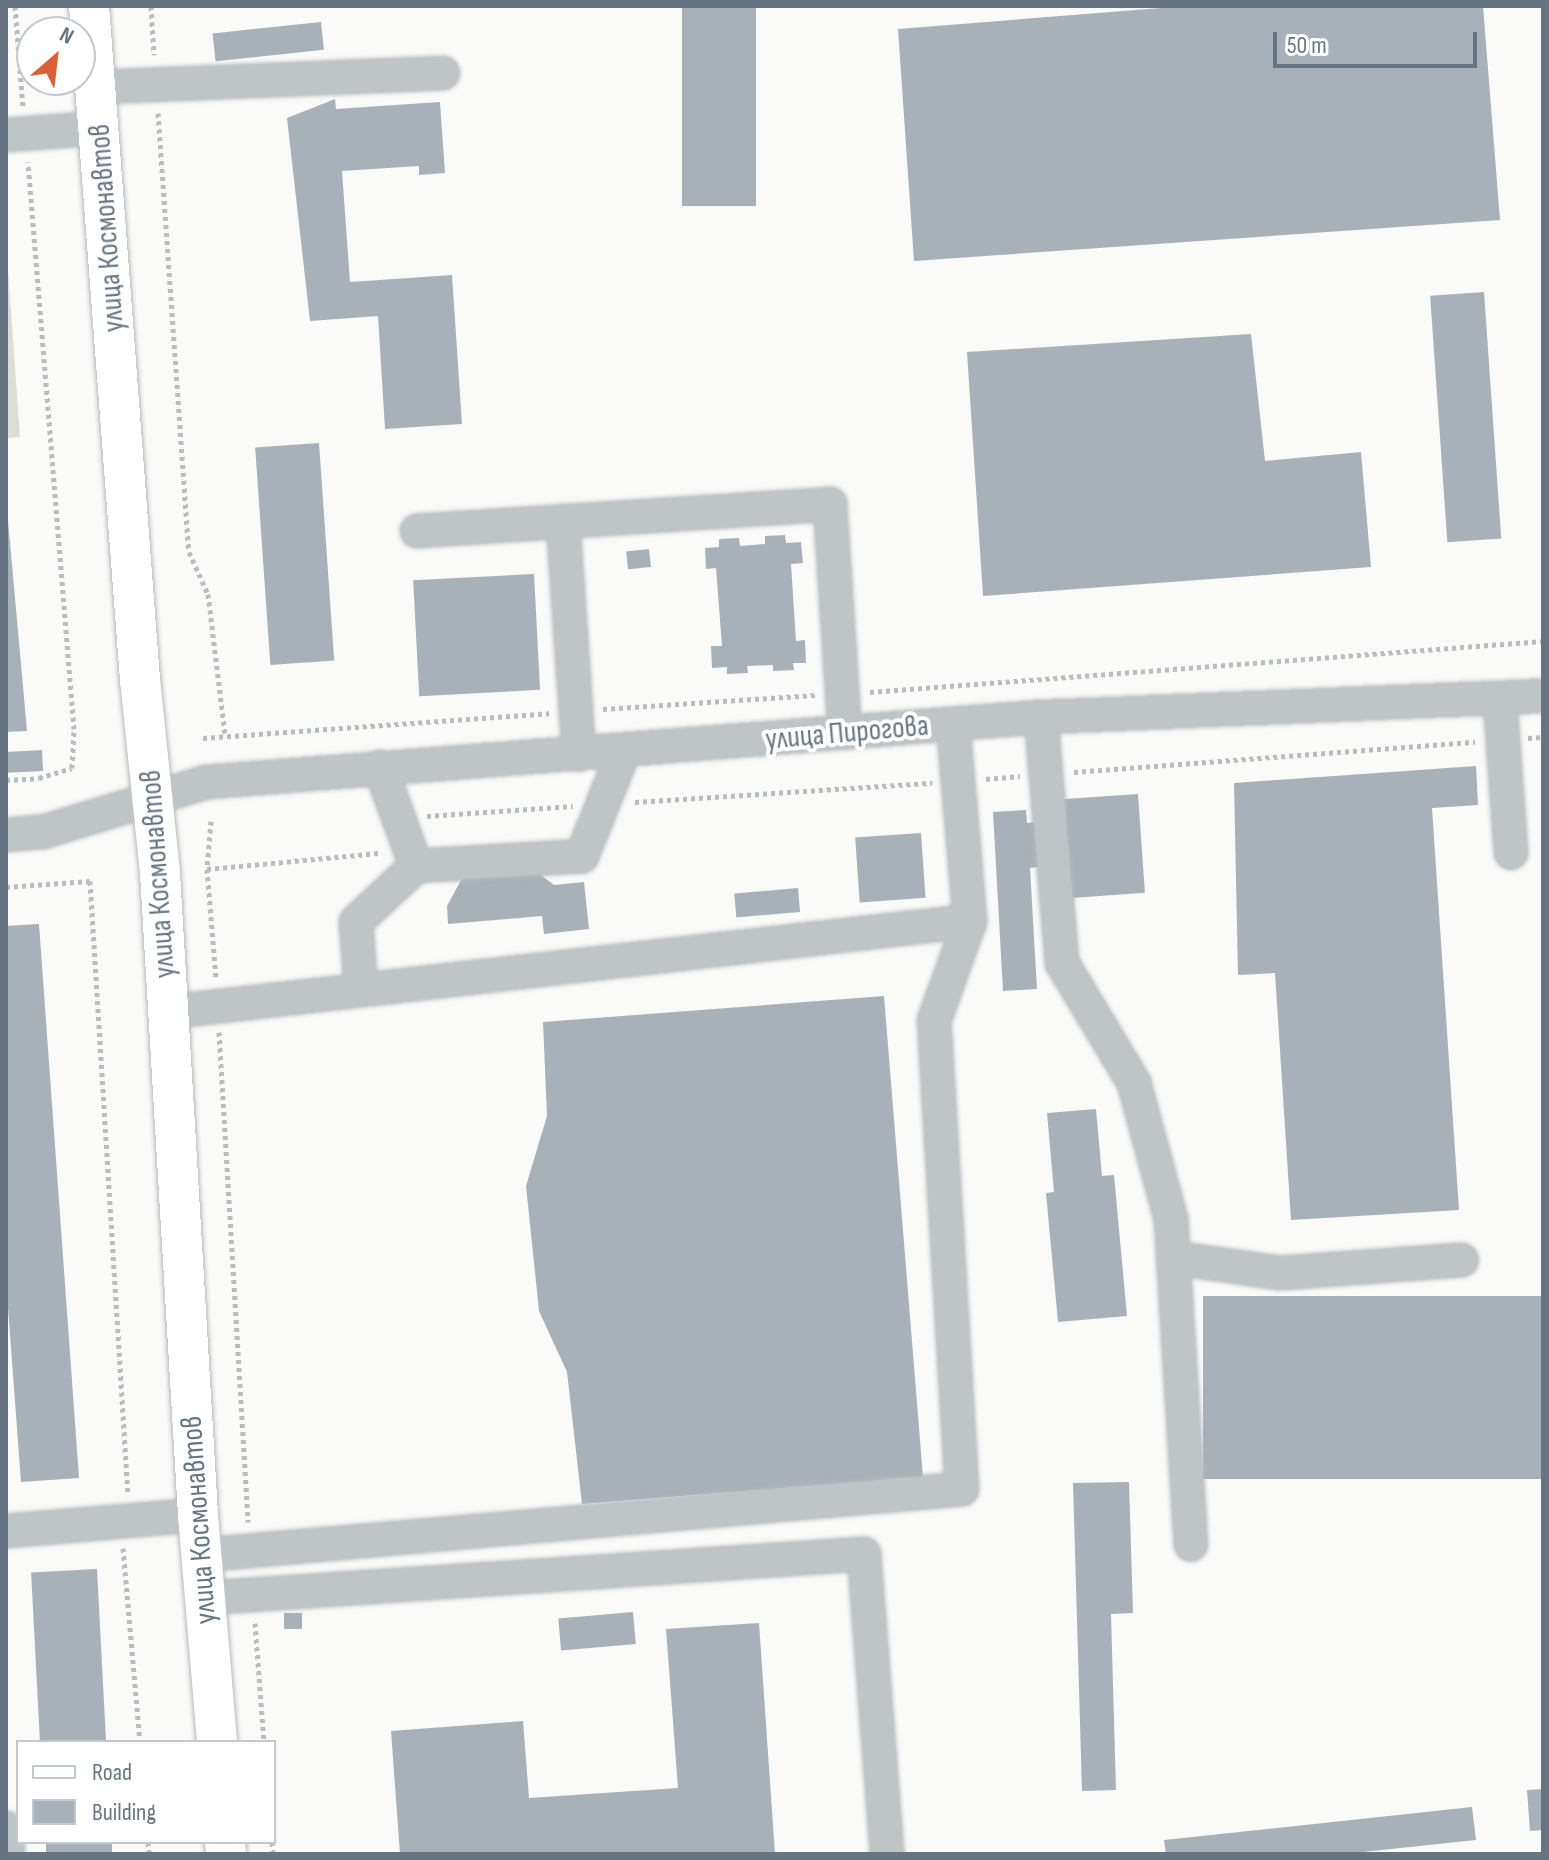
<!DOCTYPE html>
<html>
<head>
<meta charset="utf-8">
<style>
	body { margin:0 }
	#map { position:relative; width:1549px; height:1860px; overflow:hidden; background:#fafaf8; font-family:"Sofia Sans Condensed",sans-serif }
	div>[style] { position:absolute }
	.green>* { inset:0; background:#daded7 }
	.building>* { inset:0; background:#a8b1b7; transform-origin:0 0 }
	.path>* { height:5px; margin-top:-2.5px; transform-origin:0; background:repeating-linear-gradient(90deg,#babdc0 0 4px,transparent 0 8px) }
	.roads { filter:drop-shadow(0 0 2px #b5babe) drop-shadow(0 0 2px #b5babe) }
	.minor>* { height:32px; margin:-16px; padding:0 16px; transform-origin:16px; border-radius:16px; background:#bfc4c7 }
	.major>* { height:40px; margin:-20px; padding:0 20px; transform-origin:20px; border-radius:20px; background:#fff }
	span { translate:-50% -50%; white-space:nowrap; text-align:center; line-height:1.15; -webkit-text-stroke:8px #fff; paint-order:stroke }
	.street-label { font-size:30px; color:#667581 }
	.frame { position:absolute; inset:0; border:8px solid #667581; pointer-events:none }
	.legend { position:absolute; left:16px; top:1740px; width:260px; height:104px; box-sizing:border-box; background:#fff; border:2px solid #c2c8cd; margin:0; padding:10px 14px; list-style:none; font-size:24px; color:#667581 }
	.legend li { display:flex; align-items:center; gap:16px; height:40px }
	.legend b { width:40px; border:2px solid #c2c8cd }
	.north { position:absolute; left:16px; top:16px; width:80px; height:80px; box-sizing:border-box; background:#fff; border:2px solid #c2c8cd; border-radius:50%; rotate:28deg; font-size:22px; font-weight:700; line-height:32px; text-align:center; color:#667581 }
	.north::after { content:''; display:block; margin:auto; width:28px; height:36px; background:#db5f37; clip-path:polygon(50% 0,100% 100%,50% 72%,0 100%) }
	.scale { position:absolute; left:1273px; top:32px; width:204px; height:36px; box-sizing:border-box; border:4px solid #667581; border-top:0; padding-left:10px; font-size:24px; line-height:28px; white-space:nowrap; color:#667581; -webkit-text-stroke:6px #fff; paint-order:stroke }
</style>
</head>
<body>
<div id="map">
	<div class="green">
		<div style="clip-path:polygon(6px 241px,20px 437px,6px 438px)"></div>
	</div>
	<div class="building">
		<div style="left:682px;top:6px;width:74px;height:200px"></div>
		<div style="clip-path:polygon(1186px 6px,1483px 6px,1500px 220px,914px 261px,898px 29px)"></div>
		<div style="left:321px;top:22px;width:28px;height:109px;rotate:84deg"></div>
		<div style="clip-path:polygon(335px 99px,336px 109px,440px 102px,445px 173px,419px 175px,419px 166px,342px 171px,350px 282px,452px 275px,462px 424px,385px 429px,378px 316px,310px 321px,287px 118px)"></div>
		<div style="left:1484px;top:292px;width:247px;height:54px;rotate:86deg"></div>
		<div style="clip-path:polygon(1251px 334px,1265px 461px,1361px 452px,1371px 567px,983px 596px,967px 352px)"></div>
		<div style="left:319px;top:443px;width:218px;height:64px;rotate:86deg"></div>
		<div style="clip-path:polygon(6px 498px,27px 731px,6px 732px)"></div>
		<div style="clip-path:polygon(785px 535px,786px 543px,801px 542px,803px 563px,791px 564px,796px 641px,805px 640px,806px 663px,793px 663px,794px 670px,773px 671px,773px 665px,747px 666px,748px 673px,727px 674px,727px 667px,712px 668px,711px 646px,722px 646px,716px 568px,706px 569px,705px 548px,719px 547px,719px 539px,739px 538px,740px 546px,765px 544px,765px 536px)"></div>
		<div style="left:649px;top:549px;width:18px;height:23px;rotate:84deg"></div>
		<div style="left:534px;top:574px;width:116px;height:121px;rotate:87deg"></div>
		<div style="left:42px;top:750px;width:21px;height:36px;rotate:87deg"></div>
		<div style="clip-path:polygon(1476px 766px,1478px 805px,1432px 808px,1459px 1210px,1291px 1220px,1275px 973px,1238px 975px,1234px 783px)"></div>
		<div style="left:1138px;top:794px;width:99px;height:77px;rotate:86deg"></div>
		<div style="clip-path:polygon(1026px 810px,1027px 823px,1036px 822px,1038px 867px,1030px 868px,1037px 989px,1003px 991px,993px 812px)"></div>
		<div style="left:921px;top:833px;width:65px;height:66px;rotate:86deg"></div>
		<div style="clip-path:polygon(516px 856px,554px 885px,584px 882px,589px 929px,544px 934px,542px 916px,448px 924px,447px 906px,473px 858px)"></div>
		<div style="left:798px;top:888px;width:24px;height:64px;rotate:85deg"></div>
		<div style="clip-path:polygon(39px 924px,79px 1478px,21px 1482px,6px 1281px,6px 926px)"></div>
		<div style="clip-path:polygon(884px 996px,923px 1477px,582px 1504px,567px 1372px,539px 1311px,526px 1186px,547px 1116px,543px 1022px)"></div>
		<div style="clip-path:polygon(1096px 1109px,1102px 1176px,1114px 1175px,1127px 1316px,1058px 1322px,1046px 1193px,1054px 1192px,1047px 1113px)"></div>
		<div style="left:1543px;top:1296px;width:183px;height:340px;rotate:90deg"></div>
		<div style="clip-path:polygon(1129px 1482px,1133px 1613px,1111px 1614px,1116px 1790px,1082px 1791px,1073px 1483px)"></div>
		<div style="left:97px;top:1569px;width:173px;height:66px;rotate:87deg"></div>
		<div style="left:633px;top:1612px;width:32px;height:75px;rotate:85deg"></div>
		<div style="left:284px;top:1613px;width:18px;height:16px"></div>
		<div style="clip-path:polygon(759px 1623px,775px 1854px,400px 1854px,391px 1731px,523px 1721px,529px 1798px,678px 1788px,666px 1629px)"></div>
		<div style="clip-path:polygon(1543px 1789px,1543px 1830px,1530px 1831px,1527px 1790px)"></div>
		<div style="clip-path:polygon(1472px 1807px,1476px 1840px,1344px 1854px,1166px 1854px,1164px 1840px)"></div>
		<div style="left:46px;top:1842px;width:66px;height:12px"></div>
	</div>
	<div class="path">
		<div style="left:15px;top:6px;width:102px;rotate:85.5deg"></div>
		<div style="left:151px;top:6px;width:49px;rotate:86.5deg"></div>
		<div style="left:158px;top:113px;width:440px;rotate:86deg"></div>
		<div style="left:189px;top:552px;width:46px;rotate:65.7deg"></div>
		<div style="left:208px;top:594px;width:141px;rotate:83.1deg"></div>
		<div style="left:870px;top:692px;width:675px;rotate:-4.33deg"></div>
		<div style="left:603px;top:709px;width:213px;rotate:-3.8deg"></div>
		<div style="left:203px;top:738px;width:347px;rotate:-4.1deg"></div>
		<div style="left:1528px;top:738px;width:15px;rotate:-4deg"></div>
		<div style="left:1074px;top:772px;width:402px;rotate:-4.3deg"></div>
		<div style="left:986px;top:779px;width:34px;rotate:-5deg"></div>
		<div style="left:6px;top:780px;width:33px;rotate:-3deg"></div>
		<div style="left:39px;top:778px;width:34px;rotate:-17deg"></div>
		<div style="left:72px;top:768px;width:39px;rotate:-87deg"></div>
		<div style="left:74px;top:729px;width:569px;rotate:-94.64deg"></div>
		<div style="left:635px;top:802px;width:298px;rotate:-3.7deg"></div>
		<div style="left:427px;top:816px;width:146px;rotate:-3.9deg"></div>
		<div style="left:211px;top:821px;width:48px;rotate:94.8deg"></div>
		<div style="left:207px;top:869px;width:110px;rotate:85.3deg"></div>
		<div style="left:207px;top:869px;width:175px;rotate:-5.3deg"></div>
		<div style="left:6px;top:887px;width:84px;rotate:-4.1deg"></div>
		<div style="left:90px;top:881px;width:615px;rotate:86.46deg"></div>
		<div style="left:219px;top:1032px;width:491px;rotate:86.6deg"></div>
		<div style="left:123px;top:1548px;width:195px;rotate:85deg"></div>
		<div style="left:255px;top:1623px;width:119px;rotate:85.7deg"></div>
		<div style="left:148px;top:1842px;width:12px;rotate:85deg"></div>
		<div style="left:272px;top:1842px;width:12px;rotate:85deg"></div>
	</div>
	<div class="roads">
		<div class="minor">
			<div style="left:96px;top:87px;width:347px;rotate:-2.3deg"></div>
			<div style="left:6px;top:135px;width:93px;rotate:-4.3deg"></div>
			<div style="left:563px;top:521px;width:234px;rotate:86.1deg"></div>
			<div style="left:417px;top:531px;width:414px;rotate:-3.7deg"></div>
			<div style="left:830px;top:504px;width:229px;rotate:86.3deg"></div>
			<div style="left:1500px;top:699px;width:154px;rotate:85.9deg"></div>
			<div style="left:1041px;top:717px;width:247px;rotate:85.1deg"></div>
			<div style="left:1062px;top:963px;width:140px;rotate:59deg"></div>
			<div style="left:1134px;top:1083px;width:141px;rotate:74.8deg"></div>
			<div style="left:1171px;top:1219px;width:326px;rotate:86.5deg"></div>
			<div style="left:380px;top:767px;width:105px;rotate:70deg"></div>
			<div style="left:416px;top:866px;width:166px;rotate:-3.4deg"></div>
			<div style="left:582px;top:856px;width:113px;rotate:-68.2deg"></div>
			<div style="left:6px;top:835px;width:37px;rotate:-5deg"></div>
			<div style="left:43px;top:832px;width:171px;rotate:-17deg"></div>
			<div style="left:207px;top:782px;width:837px;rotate:-4.46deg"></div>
			<div style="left:1041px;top:717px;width:502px;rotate:-2.4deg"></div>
			<div style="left:361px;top:990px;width:68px;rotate:-94.2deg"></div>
			<div style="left:356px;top:922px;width:82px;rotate:-43deg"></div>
			<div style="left:168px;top:1012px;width:807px;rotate:-6.47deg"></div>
			<div style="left:1174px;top:1258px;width:108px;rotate:8deg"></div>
			<div style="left:1281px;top:1273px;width:181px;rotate:-4.1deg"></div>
			<div style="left:6px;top:1531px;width:193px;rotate:-4.8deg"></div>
			<div style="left:201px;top:1555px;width:764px;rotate:-4.96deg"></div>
			<div style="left:962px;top:1489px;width:469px;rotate:-93.4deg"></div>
			<div style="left:934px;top:1021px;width:106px;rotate:-70.2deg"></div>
			<div style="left:970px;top:921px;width:198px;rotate:-94.9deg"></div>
			<div style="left:204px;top:1598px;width:661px;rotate:-3.81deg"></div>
			<div style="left:864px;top:1554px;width:301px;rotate:85.6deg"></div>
			<div style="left:6px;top:1828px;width:26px;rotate:86deg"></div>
		</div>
		<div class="major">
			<div style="left:89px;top:6px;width:675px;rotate:85.67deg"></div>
			<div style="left:140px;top:679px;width:195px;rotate:84.1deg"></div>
			<div style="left:160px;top:873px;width:643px;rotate:86.61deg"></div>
			<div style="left:198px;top:1515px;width:228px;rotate:85.2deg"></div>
			<div style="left:225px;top:1842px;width:12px;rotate:85deg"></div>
		</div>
	</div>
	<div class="street-label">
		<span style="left:107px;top:228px;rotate:-94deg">улица Космонавтов</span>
		<span style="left:847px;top:733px;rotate:-5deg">улица Пирогова</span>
		<span style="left:158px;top:874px;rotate:-94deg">улица Космонавтов</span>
		<span style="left:199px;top:1520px;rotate:-94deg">улица Космонавтов</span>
	</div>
	<div class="frame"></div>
	<ul class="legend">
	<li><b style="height:10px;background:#fff"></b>Road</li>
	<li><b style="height:22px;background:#a8b1b7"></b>Building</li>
	</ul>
	<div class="north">N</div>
	<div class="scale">50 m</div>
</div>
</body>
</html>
